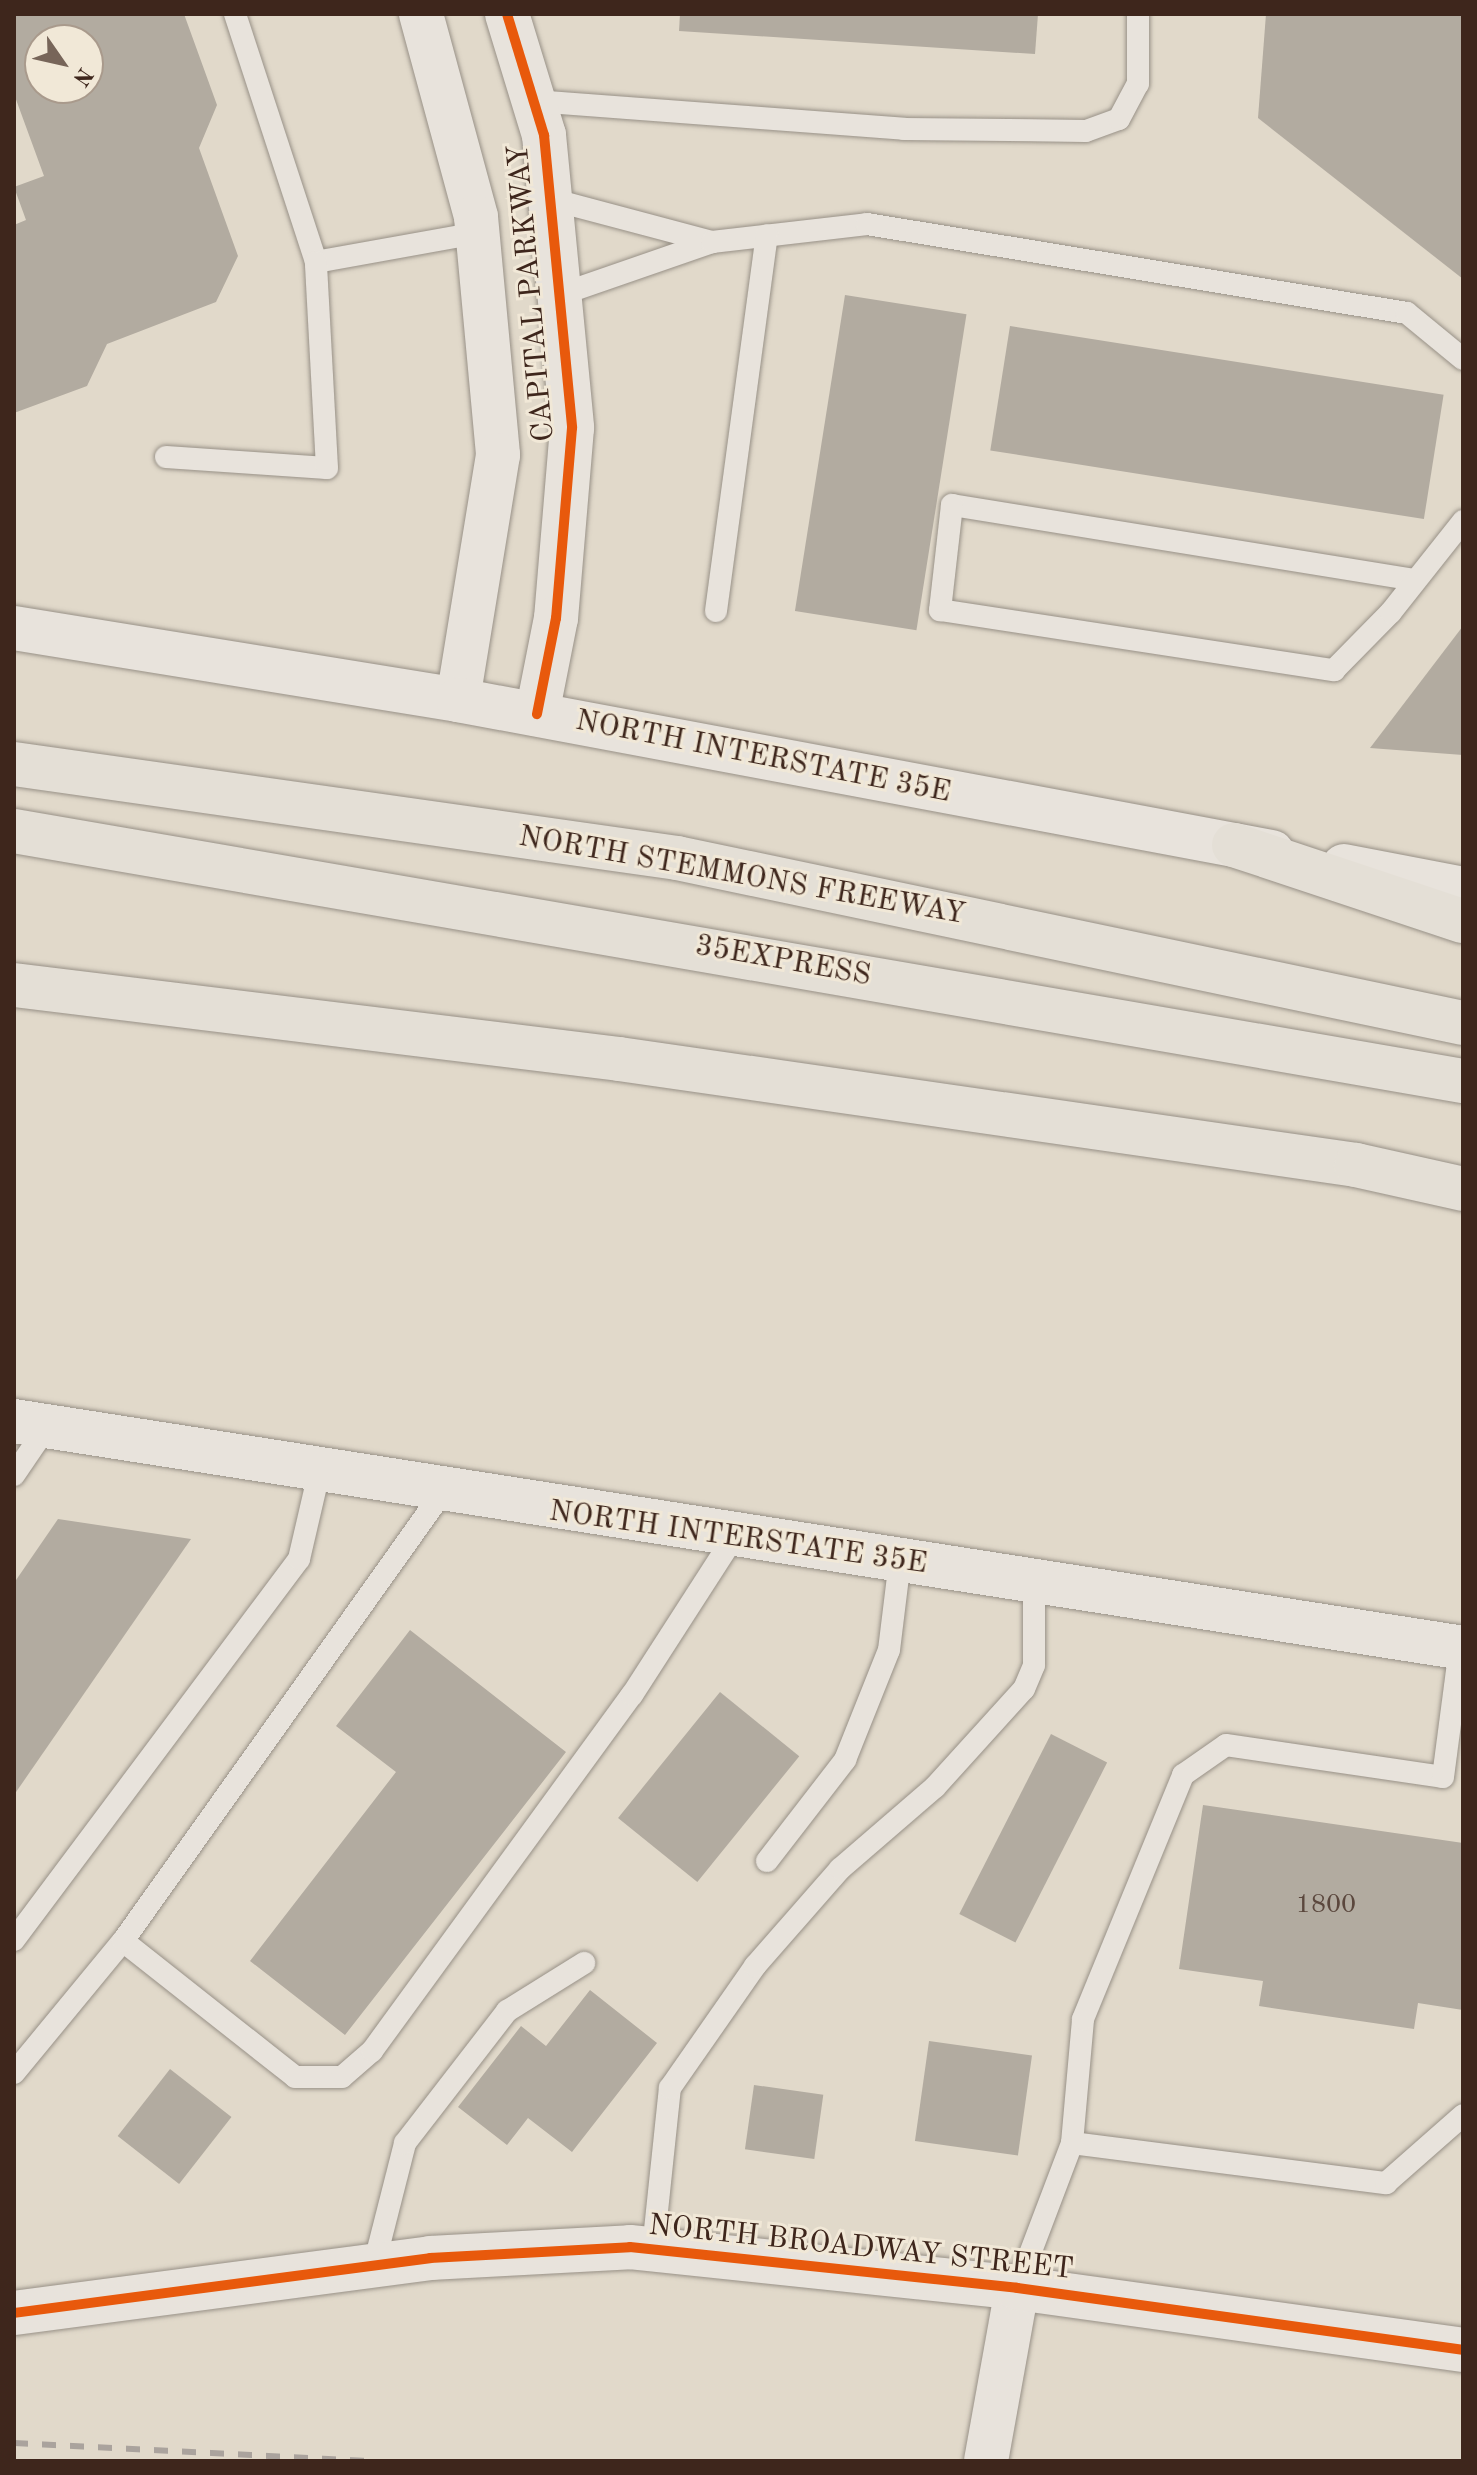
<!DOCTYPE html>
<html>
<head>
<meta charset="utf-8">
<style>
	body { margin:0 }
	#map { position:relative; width:1477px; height:2475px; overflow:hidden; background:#e1d9ca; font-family:"Old Standard TT",serif }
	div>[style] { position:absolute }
	.building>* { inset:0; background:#b2aba0; transform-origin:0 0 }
	.roads { filter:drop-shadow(0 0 2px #989187) drop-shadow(0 0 2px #989187) }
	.service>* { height:22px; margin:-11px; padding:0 11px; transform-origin:11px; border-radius:11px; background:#e8e3dc }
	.minor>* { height:44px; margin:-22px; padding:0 22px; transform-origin:22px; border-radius:22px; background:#e8e3dc }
	.tertiary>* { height:44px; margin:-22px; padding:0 22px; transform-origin:22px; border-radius:22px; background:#e8e3dc }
	.secondary>* { height:44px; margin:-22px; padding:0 22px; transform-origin:22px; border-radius:22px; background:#e8e3dc }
	.motorway>* { height:44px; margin:-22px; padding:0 22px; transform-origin:22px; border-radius:22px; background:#e4dfd6 }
	.rail>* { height:6px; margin-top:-3px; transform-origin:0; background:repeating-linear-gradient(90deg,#aaa39d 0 14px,transparent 0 28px) }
	.cycleway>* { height:10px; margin:-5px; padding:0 5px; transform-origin:5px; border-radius:5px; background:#e8590c }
	span { translate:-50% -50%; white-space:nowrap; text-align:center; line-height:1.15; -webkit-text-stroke:6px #f1e8d7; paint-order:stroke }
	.number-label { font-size:26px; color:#5b473d }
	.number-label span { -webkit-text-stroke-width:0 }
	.street-label { font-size:30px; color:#3e261c }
	.frame { position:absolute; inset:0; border:16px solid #3e261c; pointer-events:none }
	.north { position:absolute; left:24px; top:24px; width:80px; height:80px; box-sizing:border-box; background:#f1e8d7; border:2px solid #a99a8c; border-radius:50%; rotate:124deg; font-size:22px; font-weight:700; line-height:32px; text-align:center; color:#3e261c }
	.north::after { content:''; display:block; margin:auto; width:28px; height:36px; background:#776559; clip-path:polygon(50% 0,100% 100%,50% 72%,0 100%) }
</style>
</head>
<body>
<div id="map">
	<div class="building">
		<div style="clip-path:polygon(evenodd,14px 14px,184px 14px,217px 105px,199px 148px,238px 256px,216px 302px,107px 344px,87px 386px,14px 413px,14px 225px,26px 220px,14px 187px,44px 176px,14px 94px,14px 14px,40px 40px,88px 40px,88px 88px,40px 88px,40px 40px)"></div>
		<div style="clip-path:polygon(680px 14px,1038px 14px,1035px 54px,679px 31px)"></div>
		<div style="clip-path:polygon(1266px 14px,1463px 14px,1463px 279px,1258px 118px)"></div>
		<div style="left:845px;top:295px;width:123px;height:320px;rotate:9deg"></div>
		<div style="left:1010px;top:326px;width:439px;height:126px;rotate:9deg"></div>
		<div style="clip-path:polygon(1463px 626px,1463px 755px,1370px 748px)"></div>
		<div style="clip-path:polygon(58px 1519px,191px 1539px,14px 1795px,14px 1583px)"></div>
		<div style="clip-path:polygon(410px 1630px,566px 1752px,345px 2035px,250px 1961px,396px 1772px,336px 1726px)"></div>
		<div style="left:720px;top:1692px;width:102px;height:162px;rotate:39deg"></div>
		<div style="left:1051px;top:1734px;width:63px;height:202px;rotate:27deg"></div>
		<div style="clip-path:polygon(1203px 1805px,1463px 1843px,1463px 2010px,1418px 2003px,1414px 2029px,1259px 2006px,1263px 1981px,1179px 1969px)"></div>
		<div style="clip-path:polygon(590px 1990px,657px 2043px,572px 2152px,528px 2118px,507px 2145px,458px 2107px,521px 2026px,546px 2046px)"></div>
		<div style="left:929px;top:2041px;width:104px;height:101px;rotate:8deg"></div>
		<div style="left:170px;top:2069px;width:78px;height:85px;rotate:38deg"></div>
		<div style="left:754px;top:2085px;width:70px;height:65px;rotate:8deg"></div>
	</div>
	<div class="roads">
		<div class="service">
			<div style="left:235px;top:14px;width:261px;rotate:71.9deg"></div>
			<div style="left:316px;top:262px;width:164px;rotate:-10.2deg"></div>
			<div style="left:534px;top:101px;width:371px;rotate:4.3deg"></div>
			<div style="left:904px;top:129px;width:182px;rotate:0.6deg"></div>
			<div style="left:1086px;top:131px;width:35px;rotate:-20deg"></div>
			<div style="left:1119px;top:119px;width:40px;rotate:-62deg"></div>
			<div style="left:1138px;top:84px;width:70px;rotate:-90deg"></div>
			<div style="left:550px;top:199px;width:168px;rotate:14.9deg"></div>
			<div style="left:712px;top:242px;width:162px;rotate:160.9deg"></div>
			<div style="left:712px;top:242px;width:156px;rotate:-6.6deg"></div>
			<div style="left:867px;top:224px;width:547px;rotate:9.36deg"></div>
			<div style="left:1407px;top:313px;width:72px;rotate:39.4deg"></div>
			<div style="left:166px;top:457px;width:161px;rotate:3.9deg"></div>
			<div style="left:327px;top:468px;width:206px;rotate:-93.1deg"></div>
			<div style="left:1415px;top:580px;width:469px;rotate:-170.8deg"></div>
			<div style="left:952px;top:505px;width:106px;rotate:96.5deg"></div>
			<div style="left:940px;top:610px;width:399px;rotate:8.7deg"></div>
			<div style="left:1334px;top:670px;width:81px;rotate:-45.5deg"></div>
			<div style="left:1391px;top:612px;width:116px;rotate:-51.6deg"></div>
			<div style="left:716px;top:611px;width:379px;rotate:-82.3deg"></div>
			<div style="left:14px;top:1475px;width:57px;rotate:-55.8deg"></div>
			<div style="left:767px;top:1861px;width:128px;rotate:-52.3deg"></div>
			<div style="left:845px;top:1760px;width:118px;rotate:-68.2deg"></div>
			<div style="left:889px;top:1650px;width:90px;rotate:-83deg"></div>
			<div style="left:14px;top:1940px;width:476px;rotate:-53.2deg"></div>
			<div style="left:299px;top:1559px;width:88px;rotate:-76.9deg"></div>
			<div style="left:123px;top:1941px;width:219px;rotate:38.3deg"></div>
			<div style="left:295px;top:2077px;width:47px"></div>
			<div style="left:342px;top:2077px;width:40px;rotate:-41deg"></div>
			<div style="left:372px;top:2051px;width:441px;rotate:-53.9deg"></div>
			<div style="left:632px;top:1695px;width:187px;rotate:-57.2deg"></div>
			<div style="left:14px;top:2073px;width:171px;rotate:-50.5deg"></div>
			<div style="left:123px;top:1941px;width:550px;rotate:-54.55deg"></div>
			<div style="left:1072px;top:2143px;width:317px;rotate:7.3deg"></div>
			<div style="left:1386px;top:2183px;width:103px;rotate:-41.4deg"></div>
			<div style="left:653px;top:2249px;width:162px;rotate:-84deg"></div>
			<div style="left:670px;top:2088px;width:149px;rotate:-55.1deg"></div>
			<div style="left:755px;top:1966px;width:129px;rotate:-48.8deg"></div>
			<div style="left:840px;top:1869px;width:125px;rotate:-40.8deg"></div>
			<div style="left:935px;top:1787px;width:132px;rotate:-47.8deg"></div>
			<div style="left:1024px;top:1689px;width:26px;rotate:-67deg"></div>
			<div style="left:1034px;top:1665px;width:82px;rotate:-90deg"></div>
			<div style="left:374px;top:2265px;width:126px;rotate:-75.7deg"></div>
			<div style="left:405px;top:2143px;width:167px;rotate:-52.3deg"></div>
			<div style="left:507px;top:2011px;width:91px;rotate:-31.9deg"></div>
			<div style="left:1017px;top:2288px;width:155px;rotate:-69.2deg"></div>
			<div style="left:1072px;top:2143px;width:124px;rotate:-84.9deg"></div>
			<div style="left:1083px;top:2019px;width:264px;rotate:-67.7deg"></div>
			<div style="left:1183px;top:1775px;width:52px;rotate:-34.9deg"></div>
			<div style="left:1226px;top:1745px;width:219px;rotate:8.4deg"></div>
			<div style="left:1443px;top:1777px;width:131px;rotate:-82.5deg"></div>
		</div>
		<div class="minor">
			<div style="left:421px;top:14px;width:210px;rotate:74.8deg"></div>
			<div style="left:476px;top:217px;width:239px;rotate:84.7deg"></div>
			<div style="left:498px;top:455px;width:248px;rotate:99.3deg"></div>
			<div style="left:507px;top:14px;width:127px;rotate:73deg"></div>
			<div style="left:544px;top:135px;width:294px;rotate:84.5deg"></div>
			<div style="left:572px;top:428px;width:191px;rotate:94.8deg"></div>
			<div style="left:556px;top:618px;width:98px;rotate:101.2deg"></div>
			<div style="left:986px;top:2461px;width:176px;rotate:-79.8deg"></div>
		</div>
		<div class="tertiary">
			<div style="left:14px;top:2313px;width:420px;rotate:-7.5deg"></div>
			<div style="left:430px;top:2258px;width:200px;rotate:-3.1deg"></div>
			<div style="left:630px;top:2247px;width:389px;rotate:6deg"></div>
			<div style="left:1017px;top:2288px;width:450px;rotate:7.9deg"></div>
		</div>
		<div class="secondary">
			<div style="left:14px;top:628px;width:450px;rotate:9.2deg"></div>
			<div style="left:458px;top:700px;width:828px;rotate:10.58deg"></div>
			<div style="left:1344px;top:866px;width:121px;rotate:10.9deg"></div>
			<div style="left:14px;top:1421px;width:1467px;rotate:8.9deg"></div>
		</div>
		<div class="motorway">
			<div style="left:14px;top:764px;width:670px;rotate:8.07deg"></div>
			<div style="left:677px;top:858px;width:803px;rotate:11.86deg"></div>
			<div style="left:14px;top:831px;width:1470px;rotate:9.79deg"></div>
			<div style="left:1234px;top:845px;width:241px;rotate:18.4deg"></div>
			<div style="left:14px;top:985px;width:610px;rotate:6.97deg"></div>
			<div style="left:619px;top:1059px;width:745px;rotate:8.18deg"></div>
			<div style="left:1356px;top:1165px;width:110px;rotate:12.6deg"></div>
		</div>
	</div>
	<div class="rail">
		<div style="left:14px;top:2443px;width:354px;rotate:2.9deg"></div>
	</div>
	<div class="cycleway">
		<div style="left:507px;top:14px;width:127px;rotate:73deg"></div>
		<div style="left:544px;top:135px;width:294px;rotate:84.5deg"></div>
		<div style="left:572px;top:428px;width:191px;rotate:94.8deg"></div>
		<div style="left:556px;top:618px;width:98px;rotate:101.2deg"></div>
		<div style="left:14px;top:2313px;width:420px;rotate:-7.5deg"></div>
		<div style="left:430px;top:2258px;width:200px;rotate:-3.1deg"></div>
		<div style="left:630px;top:2247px;width:389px;rotate:6deg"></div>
		<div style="left:1017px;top:2288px;width:450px;rotate:7.9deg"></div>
	</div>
	<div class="number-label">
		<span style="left:1326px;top:1906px">1800</span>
	</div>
	<div class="street-label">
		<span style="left:532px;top:293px;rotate:-95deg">CAPITAL PARKWAY</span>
		<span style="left:763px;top:757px;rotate:11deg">NORTH INTERSTATE 35E</span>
		<span style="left:742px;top:876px;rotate:10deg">NORTH STEMMONS FREEWAY</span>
		<span style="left:783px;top:961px;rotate:10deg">35EXPRESS</span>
		<span style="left:738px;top:1538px;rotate:8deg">NORTH INTERSTATE 35E</span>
		<span style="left:861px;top:2248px;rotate:6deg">NORTH BROADWAY STREET</span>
	</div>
	<div class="frame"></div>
	<div class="north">N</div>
</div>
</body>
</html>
